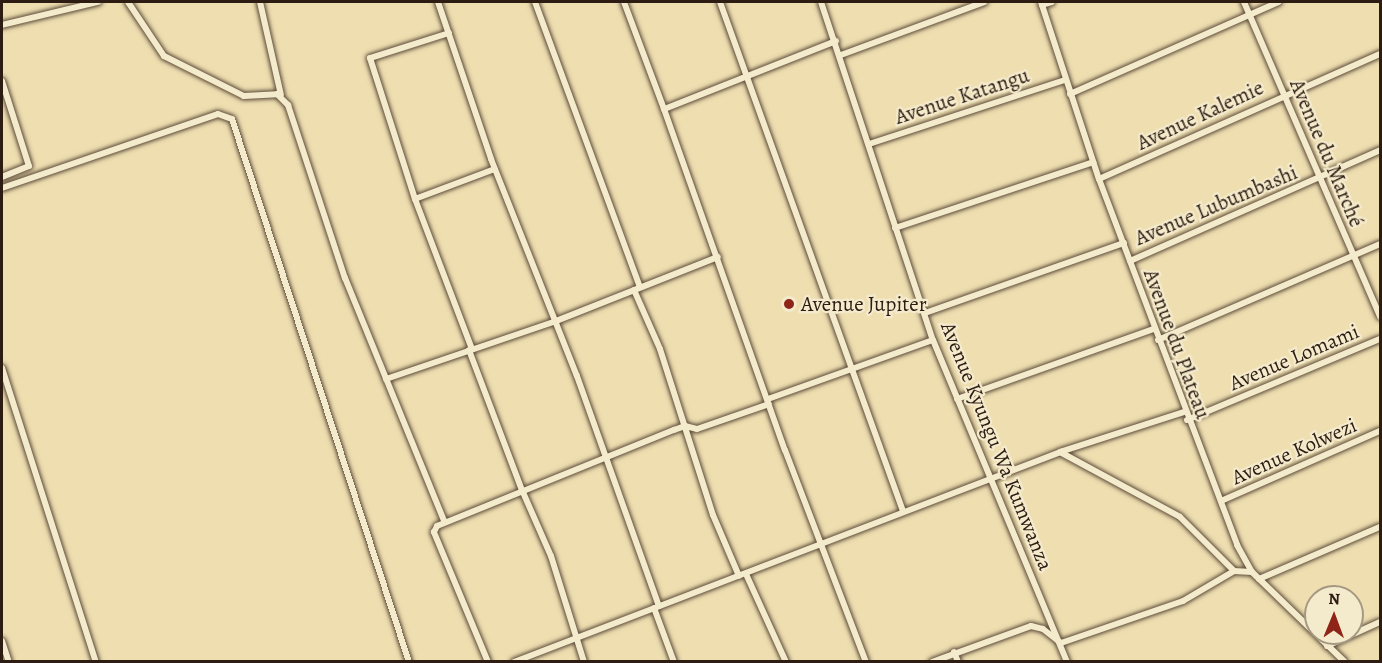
<!DOCTYPE html>
<html>
<head>
<meta charset="utf-8">
<style>
	body { margin:0 }
	#map { position:relative; width:1382px; height:663px; overflow:hidden; background:#eedeb0; font-family:Alegreya,serif }
	div>[style] { position:absolute }
	.roads { filter:drop-shadow(0 0 2px #5d4c3a) drop-shadow(0 0 2px #5d4c3a) }
	.minor>* { height:6px; margin:-3px; padding:0 3px; transform-origin:3px; border-radius:3px; background:#f4eacc }
	.dots>* { width:16px; height:16px; translate:-50% -50%; box-sizing:border-box; border:3px solid #f4eacc; border-radius:50% }
	span { translate:-50% -50%; white-space:nowrap; text-align:center; line-height:1.15; -webkit-text-stroke:4.5px #f4eacc; paint-order:stroke }
	.street-label { font-size:21px; color:#2d1c12 }
	.poi-label { font-size:21px; color:#2d1c12 }
	.left { translate:0 -50%; text-align:left }
	.frame { position:absolute; inset:0; border:3px solid #2d1c12; pointer-events:none }
	.north { position:absolute; left:1304px; top:585px; width:60px; height:60px; box-sizing:border-box; background:#f4eacc; border:2px solid #a49882; border-radius:50%; rotate:1deg; font-size:16px; font-weight:700; line-height:24px; text-align:center; color:#2d1c12 }
	.north::after { content:''; display:block; margin:auto; width:21px; height:27px; background:#8f2418; clip-path:polygon(50% 0,100% 100%,50% 72%,0 100%) }
</style>
</head>
<body>
<div id="map">
	<div class="roads">
		<div class="minor">
			<div style="left:128px;top:2px;width:65px;rotate:56.3deg"></div>
			<div style="left:164px;top:56px;width:89px;rotate:26.6deg"></div>
			<div style="left:244px;top:96px;width:33px;rotate:-3deg"></div>
			<div style="left:277px;top:94px;width:16px;rotate:45deg"></div>
			<div style="left:288px;top:105px;width:182px;rotate:71.8deg"></div>
			<div style="left:345px;top:278px;width:262px;rotate:67.8deg"></div>
			<div style="left:260px;top:2px;width:95px;rotate:77.3deg"></div>
			<div style="left:438px;top:2px;width:166px;rotate:71.3deg"></div>
			<div style="left:491px;top:159px;width:233px;rotate:68.4deg"></div>
			<div style="left:577px;top:376px;width:244px;rotate:70.4deg"></div>
			<div style="left:535px;top:2px;width:304px;rotate:69.8deg"></div>
			<div style="left:624px;top:2px;width:114px;rotate:69.5deg"></div>
			<div style="left:720px;top:2px;width:541px;rotate:70.23deg"></div>
			<div style="left:821px;top:2px;width:356px;rotate:71.7deg"></div>
			<div style="left:933px;top:340px;width:349px;rotate:67.4deg"></div>
			<div style="left:1041px;top:2px;width:186px;rotate:71.9deg"></div>
			<div style="left:1099px;top:179px;width:391px;rotate:69.3deg"></div>
			<div style="left:1237px;top:545px;width:31px;rotate:61deg"></div>
			<div style="left:1252px;top:572px;width:129px;rotate:44.1deg"></div>
			<div style="left:1244px;top:2px;width:343px;rotate:66.6deg"></div>
			<div style="left:1042px;top:5px;width:10px;rotate:-17deg"></div>
			<div style="left:2px;top:25px;width:99px;rotate:-13.5deg"></div>
			<div style="left:449px;top:33px;width:83px;rotate:162.4deg"></div>
			<div style="left:370px;top:58px;width:148px;rotate:72.3deg"></div>
			<div style="left:415px;top:199px;width:160px;rotate:69.2deg"></div>
			<div style="left:836px;top:41px;width:185px;rotate:158.4deg"></div>
			<div style="left:664px;top:109px;width:362px;rotate:70.5deg"></div>
			<div style="left:785px;top:450px;width:227px;rotate:69.1deg"></div>
			<div style="left:841px;top:55px;width:153px;rotate:-20.3deg"></div>
			<div style="left:2px;top:81px;width:89px;rotate:72.4deg"></div>
			<div style="left:29px;top:166px;width:29px;rotate:158deg"></div>
			<div style="left:1070px;top:94px;width:228px;rotate:-23.8deg"></div>
			<div style="left:869px;top:144px;width:206px;rotate:-18.1deg"></div>
			<div style="left:1099px;top:179px;width:308px;rotate:-24deg"></div>
			<div style="left:2px;top:188px;width:228px;rotate:-18.9deg"></div>
			<div style="left:218px;top:114px;width:15px;rotate:20deg"></div>
			<div style="left:232px;top:119px;width:571px;rotate:71.95deg"></div>
			<div style="left:415px;top:199px;width:85px;rotate:-20.6deg"></div>
			<div style="left:895px;top:228px;width:209px;rotate:-18.4deg"></div>
			<div style="left:1130px;top:261px;width:274px;rotate:-23.9deg"></div>
			<div style="left:634px;top:290px;width:64px;rotate:66.2deg"></div>
			<div style="left:660px;top:349px;width:174px;rotate:72.3deg"></div>
			<div style="left:713px;top:515px;width:66px;rotate:66.9deg"></div>
			<div style="left:925px;top:313px;width:211px;rotate:-19.4deg"></div>
			<div style="left:1158px;top:340px;width:242px;rotate:-23.4deg"></div>
			<div style="left:469px;top:350px;width:150px;rotate:69.3deg"></div>
			<div style="left:522px;top:490px;width:72px;rotate:66.3deg"></div>
			<div style="left:551px;top:556px;width:111px;rotate:72.7deg"></div>
			<div style="left:2px;top:368px;width:309px;rotate:72.3deg"></div>
			<div style="left:386px;top:379px;width:180px;rotate:-18.8deg"></div>
			<div style="left:556px;top:321px;width:174px;rotate:-21.6deg"></div>
			<div style="left:768px;top:399px;width:175px;rotate:-19.7deg"></div>
			<div style="left:957px;top:399px;width:209px;rotate:-19.6deg"></div>
			<div style="left:1187px;top:420px;width:209px;rotate:-22.8deg"></div>
			<div style="left:1060px;top:452px;width:136px;rotate:28.4deg"></div>
			<div style="left:1180px;top:517px;width:76px;rotate:45deg"></div>
			<div style="left:1221px;top:501px;width:174px;rotate:-23.8deg"></div>
			<div style="left:746px;top:574px;width:97px;rotate:65.6deg"></div>
			<div style="left:1259px;top:579px;width:132px;rotate:-23.3deg"></div>
			<div style="left:654px;top:608px;width:58px;rotate:69.7deg"></div>
			<div style="left:2px;top:641px;width:22px;rotate:72deg"></div>
			<div style="left:1327px;top:646px;width:58px;rotate:-24.4deg"></div>
			<div style="left:954px;top:652px;width:11px;rotate:68deg"></div>
			<div style="left:488px;top:662px;width:141px;rotate:-112.6deg"></div>
			<div style="left:434px;top:532px;width:7px;rotate:-63deg"></div>
			<div style="left:437px;top:526px;width:256px;rotate:-22.1deg"></div>
			<div style="left:674px;top:430px;width:12px;rotate:-20deg"></div>
			<div style="left:685px;top:426px;width:12px;rotate:14deg"></div>
			<div style="left:697px;top:429px;width:76px;rotate:-19.1deg"></div>
			<div style="left:514px;top:662px;width:588px;rotate:-21.02deg"></div>
			<div style="left:1063px;top:451px;width:127px;rotate:-17.9deg"></div>
			<div style="left:932px;top:662px;width:105px;rotate:-20deg"></div>
			<div style="left:1031px;top:626px;width:12px;rotate:14deg"></div>
			<div style="left:1043px;top:629px;width:23px;rotate:38deg"></div>
			<div style="left:1061px;top:643px;width:129px;rotate:-19deg"></div>
			<div style="left:1183px;top:601px;width:59px;rotate:-30.5deg"></div>
			<div style="left:1234px;top:571px;width:18px;rotate:3deg"></div>
		</div>
	</div>
	<div class="dots">
		<div style="left:789px;top:304px;background:#8f2418"></div>
	</div>
	<div class="street-label">
		<span style="left:962px;top:96px;rotate:-18deg">Avenue Katangu</span>
		<span style="left:1200px;top:115px;rotate:-25deg">Avenue Kalemie</span>
		<span style="left:1327px;top:153px;rotate:67deg">Avenue du Marché</span>
		<span style="left:1216px;top:205px;rotate:-23deg">Avenue Lubumbashi</span>
		<span style="left:1177px;top:344px;rotate:70deg">Avenue du Plateau</span>
		<span style="left:1294px;top:357px;rotate:-23deg">Avenue Lomami</span>
		<span style="left:997px;top:446px;rotate:68deg">Avenue Kyungu Wa Kumwanza</span>
		<span style="left:1294px;top:451px;rotate:-24deg">Avenue Kolwezi</span>
	</div>
	<div class="poi-label">
		<span class="left" style="left:801px;top:304px">Avenue Jupiter</span>
	</div>
	<div class="frame"></div>
	<div class="north">N</div>
</div>
</body>
</html>
